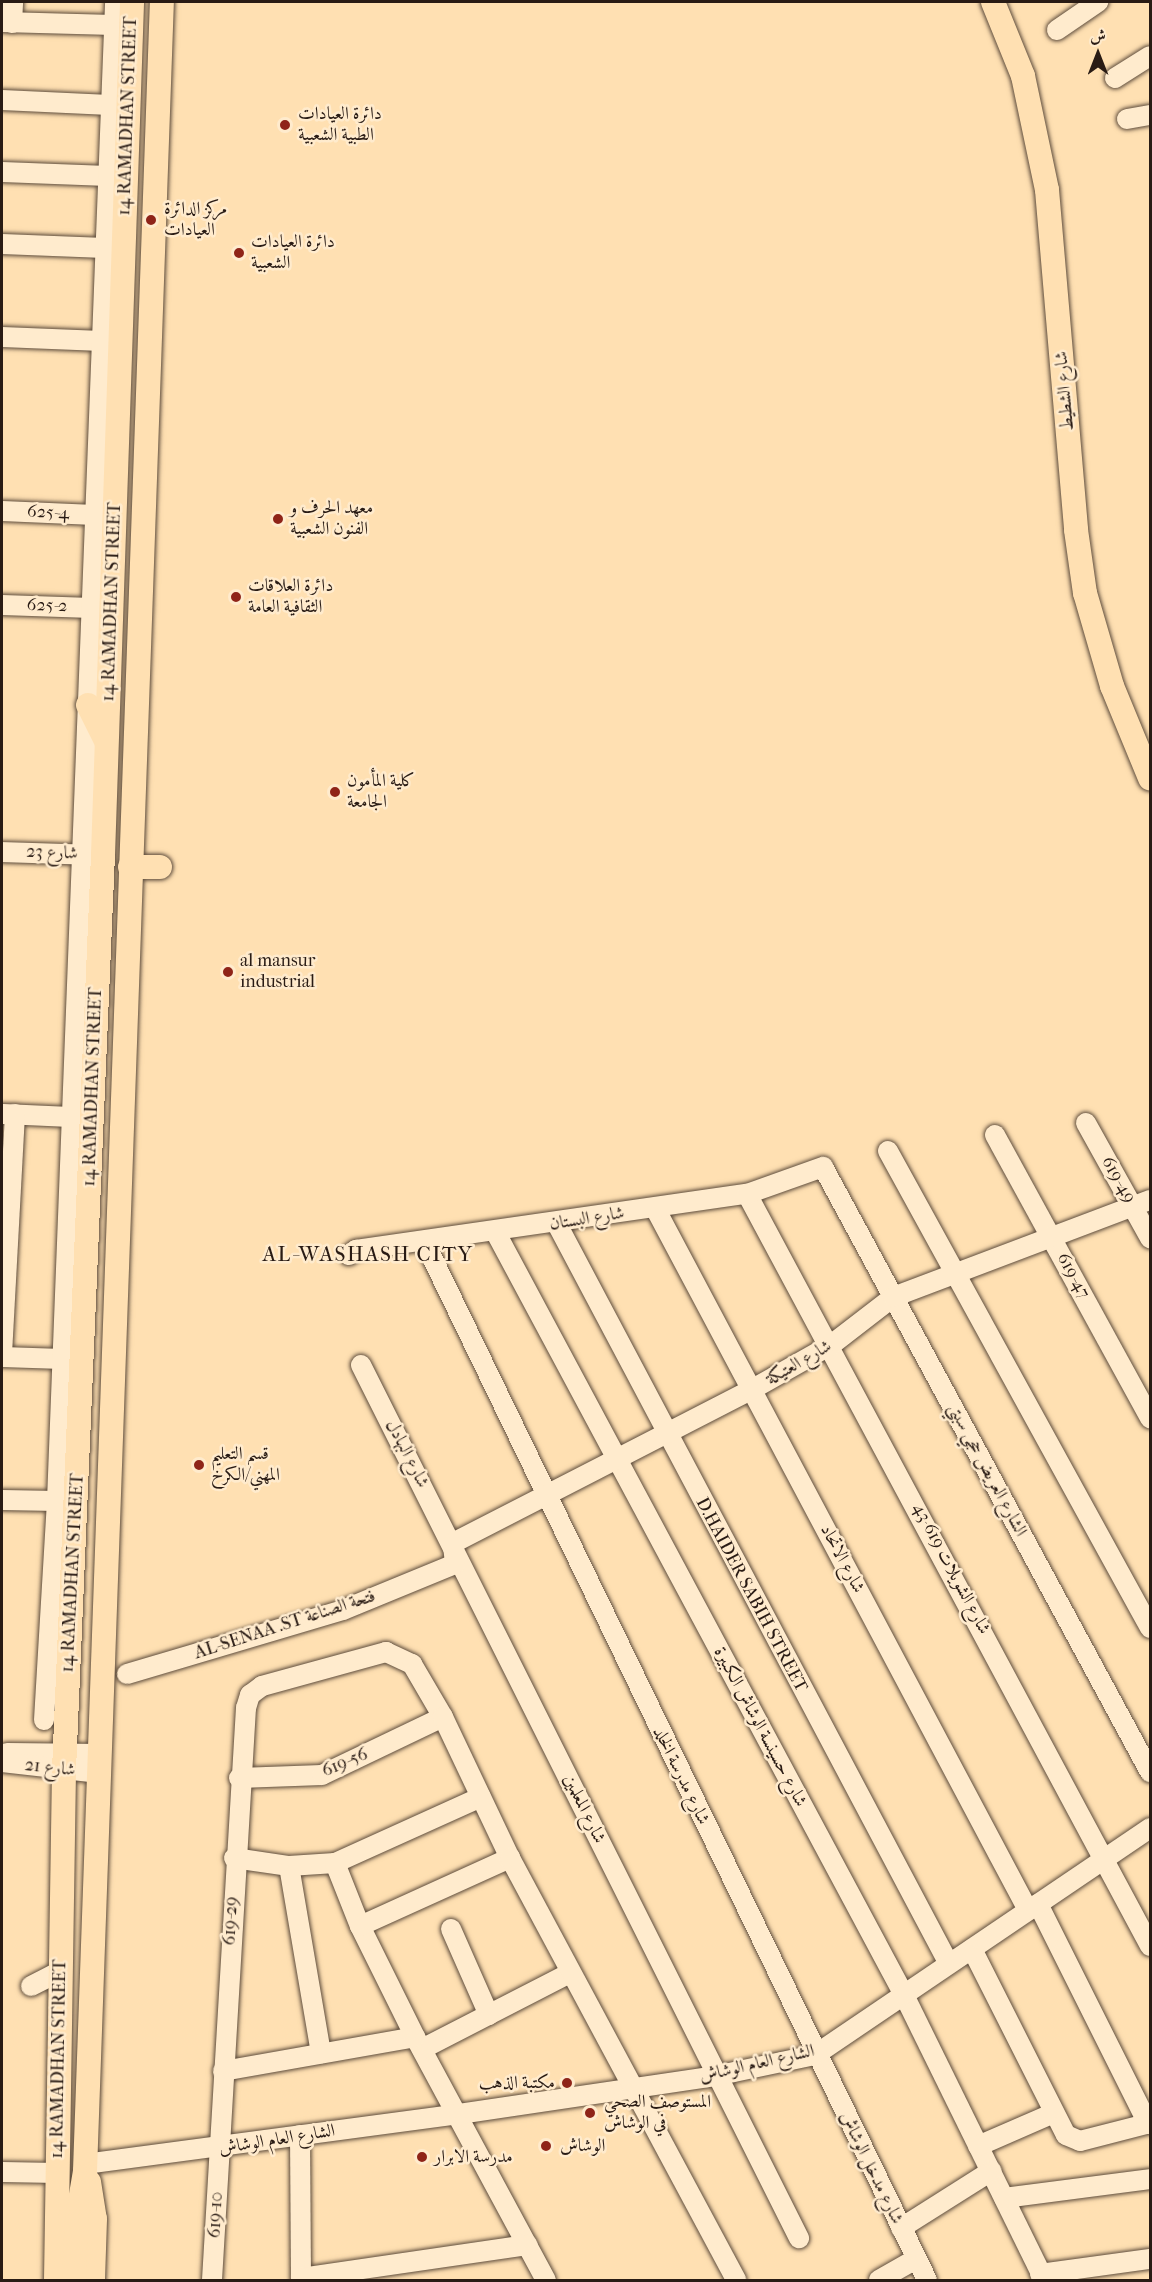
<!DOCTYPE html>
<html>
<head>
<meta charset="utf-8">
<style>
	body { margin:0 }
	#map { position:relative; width:1152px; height:2282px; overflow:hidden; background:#ffe0b2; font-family:"IM FELL French Canon",Amiri,serif }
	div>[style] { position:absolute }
	.roads { filter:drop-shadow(0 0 2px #5e4c3c) drop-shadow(0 0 2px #5e4c3c) }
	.minor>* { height:20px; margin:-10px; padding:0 10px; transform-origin:10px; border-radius:10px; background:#ffebcd }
	.major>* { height:24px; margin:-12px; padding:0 12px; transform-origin:12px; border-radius:12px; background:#ffe0b2 }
	.dots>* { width:16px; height:16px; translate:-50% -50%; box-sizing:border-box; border:3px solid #ffebcd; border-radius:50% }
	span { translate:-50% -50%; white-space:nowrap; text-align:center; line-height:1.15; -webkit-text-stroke:5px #ffebcd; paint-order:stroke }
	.poi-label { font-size:18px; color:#291b14 }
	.left { translate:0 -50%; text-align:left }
	.right { translate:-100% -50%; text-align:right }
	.street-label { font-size:18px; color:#291b14 }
	.quarter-label { font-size:21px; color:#291b14; letter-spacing:1.5px }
	.frame { position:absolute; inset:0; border:3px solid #291b14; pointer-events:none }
	.north { position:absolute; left:1068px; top:24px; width:60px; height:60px; -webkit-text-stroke:4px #ffebcd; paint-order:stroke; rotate:0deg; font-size:16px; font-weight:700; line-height:24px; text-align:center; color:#291b14 }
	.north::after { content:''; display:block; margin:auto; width:21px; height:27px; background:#291b14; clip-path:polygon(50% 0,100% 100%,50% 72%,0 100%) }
</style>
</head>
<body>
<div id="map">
	<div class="roads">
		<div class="minor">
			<div style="left:2px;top:22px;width:112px;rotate:1.5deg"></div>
			<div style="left:12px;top:23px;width:21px;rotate:-87deg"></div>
			<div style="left:1057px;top:30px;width:50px;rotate:-34.3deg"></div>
			<div style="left:1115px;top:78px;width:41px;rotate:-32.2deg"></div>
			<div style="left:2px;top:100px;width:108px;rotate:2.7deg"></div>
			<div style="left:1127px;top:119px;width:23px;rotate:-10deg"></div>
			<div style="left:2px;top:172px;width:106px;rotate:2.2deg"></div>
			<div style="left:2px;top:244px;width:103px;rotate:2.2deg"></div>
			<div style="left:2px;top:337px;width:100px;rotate:2.3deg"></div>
			<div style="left:2px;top:511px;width:93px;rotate:2.5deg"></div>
			<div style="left:2px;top:605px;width:90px;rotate:1.9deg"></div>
			<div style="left:2px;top:852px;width:93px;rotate:1.8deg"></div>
			<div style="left:2px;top:1114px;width:70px;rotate:2.5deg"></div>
			<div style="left:15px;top:1114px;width:243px;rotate:93.1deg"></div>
			<div style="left:2px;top:1357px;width:61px;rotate:1.9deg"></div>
			<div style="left:1086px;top:1123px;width:132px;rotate:60.9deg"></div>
			<div style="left:995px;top:1135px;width:323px;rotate:61.3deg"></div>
			<div style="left:888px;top:1151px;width:544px;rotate:61.22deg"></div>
			<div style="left:747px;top:1194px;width:853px;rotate:61.81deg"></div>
			<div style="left:655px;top:1208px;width:795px;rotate:62.02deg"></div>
			<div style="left:557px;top:1224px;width:837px;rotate:62.09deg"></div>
			<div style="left:496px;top:1233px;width:864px;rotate:61.83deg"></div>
			<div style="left:904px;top:1995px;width:318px;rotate:63.8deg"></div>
			<div style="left:425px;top:1243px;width:1152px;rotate:64.17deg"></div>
			<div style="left:349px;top:1255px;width:9px;rotate:-36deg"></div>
			<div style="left:356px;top:1250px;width:395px;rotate:-8.2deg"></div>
			<div style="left:747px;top:1194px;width:81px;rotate:-19.6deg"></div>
			<div style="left:823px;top:1167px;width:688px;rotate:61.61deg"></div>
			<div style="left:361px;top:1365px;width:977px;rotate:63.36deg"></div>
			<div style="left:2px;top:1500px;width:55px;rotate:1deg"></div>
			<div style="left:453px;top:1543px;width:335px;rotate:-27.2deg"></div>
			<div style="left:751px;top:1390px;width:92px;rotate:-29.4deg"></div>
			<div style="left:831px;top:1345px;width:78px;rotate:-37.7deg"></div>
			<div style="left:893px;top:1297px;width:275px;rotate:-20.7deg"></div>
			<div style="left:127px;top:1674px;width:225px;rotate:-16.5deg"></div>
			<div style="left:343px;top:1610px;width:121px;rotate:-22.3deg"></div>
			<div style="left:455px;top:1564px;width:18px;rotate:-96deg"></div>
			<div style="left:44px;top:1720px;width:219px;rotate:-86.6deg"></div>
			<div style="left:57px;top:1501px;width:1500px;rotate:-87.78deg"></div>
			<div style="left:7px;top:1753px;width:93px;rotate:0.6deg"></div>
			<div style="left:2px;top:1762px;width:98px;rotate:6.5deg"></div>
			<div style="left:239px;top:1778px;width:83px;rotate:-2.1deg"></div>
			<div style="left:322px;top:1775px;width:134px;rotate:-25.6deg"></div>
			<div style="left:234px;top:1858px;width:56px;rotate:8.3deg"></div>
			<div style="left:289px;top:1866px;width:46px;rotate:-3.7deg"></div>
			<div style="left:335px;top:1863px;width:160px;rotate:-24.3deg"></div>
			<div style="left:335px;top:1863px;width:68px;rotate:68.4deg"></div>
			<div style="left:360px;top:1926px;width:124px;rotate:63.6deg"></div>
			<div style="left:415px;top:2037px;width:276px;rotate:61.7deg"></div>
			<div style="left:289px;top:1866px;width:190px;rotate:80.3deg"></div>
			<div style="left:1038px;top:1904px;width:246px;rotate:63.4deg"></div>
			<div style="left:360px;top:1926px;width:165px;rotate:-24.4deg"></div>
			<div style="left:451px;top:1929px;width:94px;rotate:66.2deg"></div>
			<div style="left:972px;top:1949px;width:208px;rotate:63.2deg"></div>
			<div style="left:1066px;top:2135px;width:15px;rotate:23deg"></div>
			<div style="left:1080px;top:2141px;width:72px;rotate:-14.4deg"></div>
			<div style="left:31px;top:1986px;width:33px;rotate:-27deg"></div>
			<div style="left:422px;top:2049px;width:166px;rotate:-27.2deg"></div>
			<div style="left:223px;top:2071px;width:195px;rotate:-10deg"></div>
			<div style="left:300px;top:2135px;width:145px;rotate:89.6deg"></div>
			<div style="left:978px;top:2146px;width:83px;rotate:-23.5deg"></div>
			<div style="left:85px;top:2164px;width:377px;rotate:-7.6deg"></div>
			<div style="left:459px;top:2114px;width:259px;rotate:-8.4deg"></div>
			<div style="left:715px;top:2076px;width:102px;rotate:-11.9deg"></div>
			<div style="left:815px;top:2055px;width:405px;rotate:-34.1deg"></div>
			<div style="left:2px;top:2172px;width:56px;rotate:1deg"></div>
			<div style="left:1004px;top:2198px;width:147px;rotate:-7.4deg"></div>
			<div style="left:901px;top:2228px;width:107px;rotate:-32.3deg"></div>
			<div style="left:1040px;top:2274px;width:111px;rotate:-7.8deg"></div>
			<div style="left:301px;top:2278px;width:229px;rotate:-8.3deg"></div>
			<div style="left:212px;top:2280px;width:573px;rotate:-86.6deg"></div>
			<div style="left:246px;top:1708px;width:14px;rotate:-73deg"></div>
			<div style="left:250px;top:1695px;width:15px;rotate:-37deg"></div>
			<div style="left:262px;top:1686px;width:129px;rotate:-15.3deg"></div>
			<div style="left:386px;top:1652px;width:29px;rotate:25deg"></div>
			<div style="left:412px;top:1664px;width:61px;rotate:59.7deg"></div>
			<div style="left:443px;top:1717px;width:156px;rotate:64.6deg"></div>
			<div style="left:510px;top:1858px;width:479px;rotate:61.8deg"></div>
			<div style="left:879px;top:2280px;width:43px;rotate:-29.6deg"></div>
		</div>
		<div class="major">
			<div style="left:993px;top:2px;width:80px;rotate:67.9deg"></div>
			<div style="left:1023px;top:76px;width:116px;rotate:78.1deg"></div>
			<div style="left:1047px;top:190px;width:341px;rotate:85.1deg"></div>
			<div style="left:1076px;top:530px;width:64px;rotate:81.9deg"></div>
			<div style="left:1085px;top:593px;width:97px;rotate:73.8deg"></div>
			<div style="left:1112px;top:686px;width:100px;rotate:67.6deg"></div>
			<div style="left:88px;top:705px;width:40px;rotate:63.4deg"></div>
			<div style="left:130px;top:867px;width:30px"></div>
			<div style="left:89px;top:2182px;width:37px;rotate:81deg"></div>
			<div style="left:95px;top:2219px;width:61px;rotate:91.9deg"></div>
			<div style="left:56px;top:2280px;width:510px;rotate:-89.1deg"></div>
			<div style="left:64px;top:1770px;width:916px;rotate:-87.56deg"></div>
			<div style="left:103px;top:855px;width:853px;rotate:-88.05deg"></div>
			<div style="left:74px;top:2280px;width:62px;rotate:-87.2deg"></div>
			<div style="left:77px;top:2218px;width:48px;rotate:-80.3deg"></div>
			<div style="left:85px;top:2171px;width:2170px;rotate:-87.97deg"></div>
		</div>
	</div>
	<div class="dots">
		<div style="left:285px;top:125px;background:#8f2418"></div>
		<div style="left:151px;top:220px;background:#8f2418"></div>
		<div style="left:239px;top:253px;background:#8f2418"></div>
		<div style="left:278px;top:519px;background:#8f2418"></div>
		<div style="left:236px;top:597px;background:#8f2418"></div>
		<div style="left:335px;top:792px;background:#8f2418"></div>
		<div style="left:228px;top:972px;background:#8f2418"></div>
		<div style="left:199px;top:1465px;background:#8f2418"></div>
		<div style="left:567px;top:2083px;background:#8f2418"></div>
		<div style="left:590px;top:2113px;background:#8f2418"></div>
		<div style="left:546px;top:2146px;background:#8f2418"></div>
		<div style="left:422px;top:2157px;background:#8f2418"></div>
	</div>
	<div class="poi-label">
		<span class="left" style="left:298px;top:125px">دائرة العيادات<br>الطبية الشعبية</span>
		<span class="left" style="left:164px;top:220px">مركز الدائرة<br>العيادات</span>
		<span class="left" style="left:251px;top:253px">دائرة العيادات<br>الشعبية</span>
		<span class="left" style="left:290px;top:519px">معهد الحرف و<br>الفنون الشعبية</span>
		<span class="left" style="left:248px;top:597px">دائرة العلاقات<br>الثقافية العامة</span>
		<span class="left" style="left:347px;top:792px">كلية المأمون<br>الجامعة</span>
		<span class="left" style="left:240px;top:972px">al mansur<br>industrial</span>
		<span class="left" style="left:211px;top:1465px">قسم التعليم<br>المهني/الكرخ</span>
		<span class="right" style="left:555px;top:2083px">مكتبة الذهب</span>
		<span class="left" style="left:604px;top:2113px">المستوصف الصحي<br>في الوشاش</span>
		<span class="left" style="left:560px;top:2146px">الوشاش</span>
		<span class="left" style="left:434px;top:2157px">مدرسة الابرار</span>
	</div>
	<div class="street-label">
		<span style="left:128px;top:116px;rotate:-88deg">14 RAMADHAN STREET</span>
		<span style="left:1065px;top:391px;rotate:-95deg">شارع الشطيط</span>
		<span style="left:48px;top:513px;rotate:3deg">625-4</span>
		<span style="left:112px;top:602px;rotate:-88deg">14 RAMADHAN STREET</span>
		<span style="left:47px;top:606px;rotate:2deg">625-2</span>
		<span style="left:52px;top:853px;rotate:2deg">شارع 23</span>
		<span style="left:93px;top:1087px;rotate:-88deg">14 RAMADHAN STREET</span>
		<span style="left:1118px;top:1180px;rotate:60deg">619-49</span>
		<span style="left:587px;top:1219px;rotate:-9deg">شارع البستان</span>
		<span style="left:1073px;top:1276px;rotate:61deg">619-47</span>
		<span style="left:799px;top:1363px;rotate:-30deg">شارع العتيکة</span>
		<span style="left:407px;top:1454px;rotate:63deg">شارع البهادل</span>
		<span style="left:987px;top:1470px;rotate:62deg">الشارع العريض حجي سبتي</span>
		<span style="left:842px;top:1559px;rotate:62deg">شارع الاتحاد</span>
		<span style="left:951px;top:1569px;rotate:62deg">شارع الشويلات 619-43</span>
		<span style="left:73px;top:1573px;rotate:-87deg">14 RAMADHAN STREET</span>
		<span style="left:751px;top:1595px;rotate:62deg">D.HAIDER SABIH STREET</span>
		<span style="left:285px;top:1625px;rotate:-18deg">AL-SENAA .ST فتحة الصناعة</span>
		<span style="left:760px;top:1727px;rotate:62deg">شارع حسينسة الوشاش الكبيرة</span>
		<span style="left:345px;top:1763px;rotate:-23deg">619-56</span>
		<span style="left:50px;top:1768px;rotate:6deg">شارع 21</span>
		<span style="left:681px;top:1776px;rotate:64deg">شارع مدرسة الخلد</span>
		<span style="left:584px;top:1809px;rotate:64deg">شارع المعلمين</span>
		<span style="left:231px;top:1921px;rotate:-87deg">619-29</span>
		<span style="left:59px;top:2059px;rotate:-89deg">14 RAMADHAN STREET</span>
		<span style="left:757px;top:2064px;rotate:-13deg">الشارع العام الوشاش</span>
		<span style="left:277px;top:2140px;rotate:-9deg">الشارع العام الوشاش</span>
		<span style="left:871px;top:2168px;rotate:64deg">شارع مدخل الوشاش</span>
		<span style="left:216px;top:2215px;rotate:-87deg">619-10</span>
	</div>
	<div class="quarter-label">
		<span style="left:368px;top:1254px">AL-WASHASH CITY</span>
	</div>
	<div class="frame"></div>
	<div class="north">ش</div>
</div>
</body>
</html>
